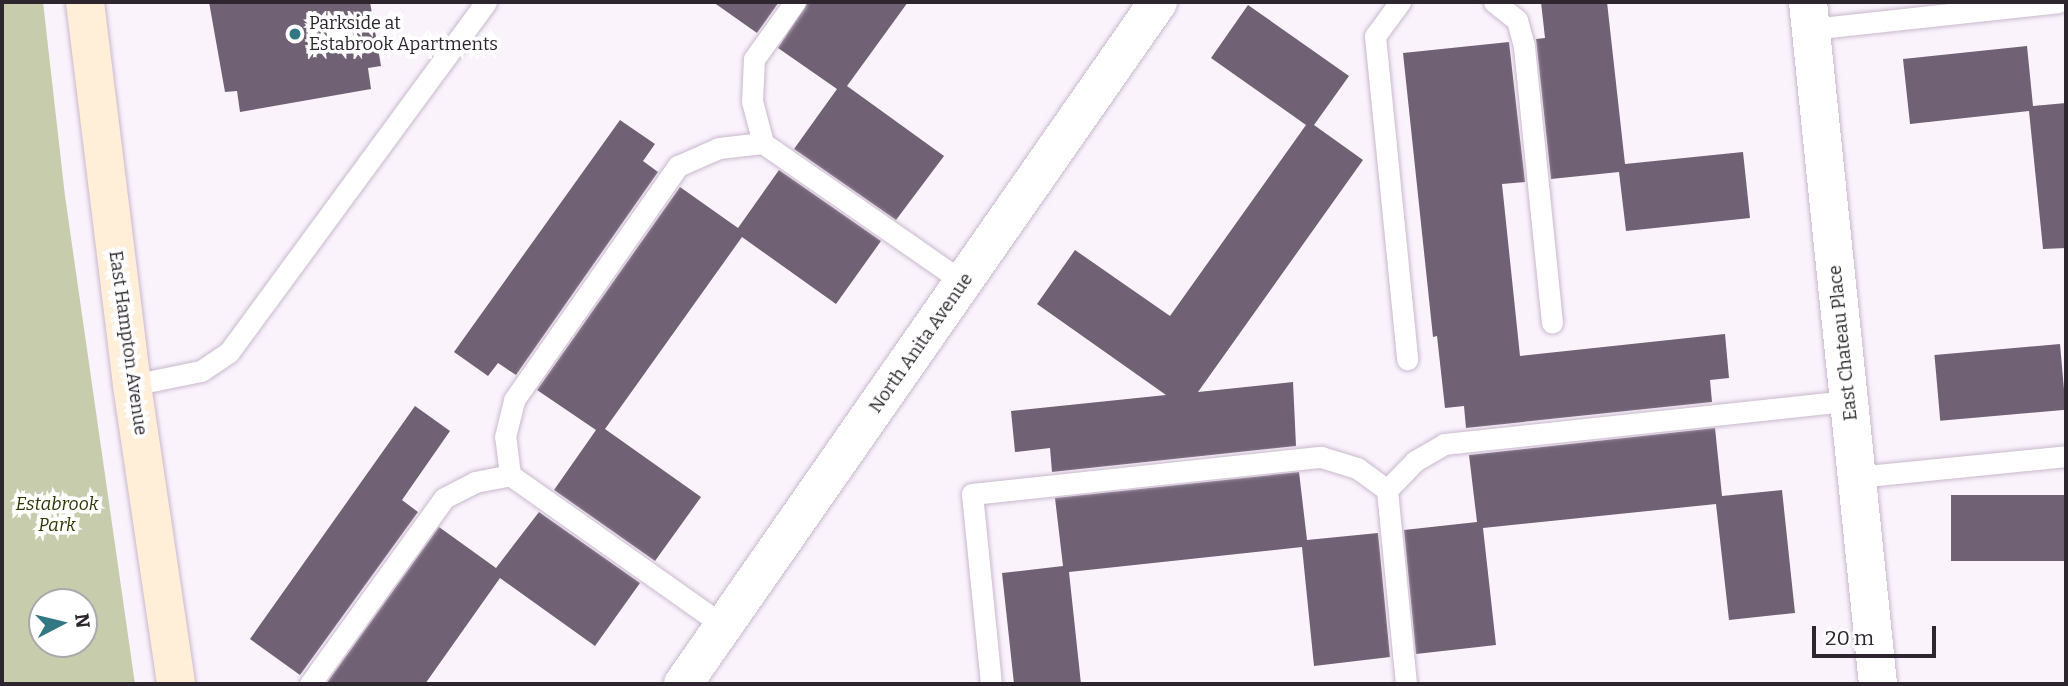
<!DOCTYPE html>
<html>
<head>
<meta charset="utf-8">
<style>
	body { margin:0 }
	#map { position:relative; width:2068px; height:686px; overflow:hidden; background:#faf3fc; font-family:Bitter,serif }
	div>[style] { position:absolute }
	.green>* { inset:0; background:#c6ccac }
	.building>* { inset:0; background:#706174; transform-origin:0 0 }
	.roads { filter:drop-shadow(0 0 2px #c9b8cd) drop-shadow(0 0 2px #c9b8cd) }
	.service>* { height:21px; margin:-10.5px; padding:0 10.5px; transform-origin:10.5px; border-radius:10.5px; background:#fff }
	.minor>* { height:38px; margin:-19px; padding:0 19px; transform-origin:19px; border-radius:19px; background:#fff }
	.secondary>* { height:38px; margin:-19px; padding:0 19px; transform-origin:19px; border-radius:19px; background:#ffeed8 }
	.dots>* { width:19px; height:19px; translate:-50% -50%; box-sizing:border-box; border:4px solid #fff; border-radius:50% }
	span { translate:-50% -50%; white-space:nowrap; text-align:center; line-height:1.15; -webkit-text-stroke:7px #fff; paint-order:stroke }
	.poi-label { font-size:18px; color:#2d262e }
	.left { translate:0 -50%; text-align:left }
	.street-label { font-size:18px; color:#2d262e }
	.park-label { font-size:18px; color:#2f3502; font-style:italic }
	.frame { position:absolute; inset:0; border:4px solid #2d262e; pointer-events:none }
	.north { position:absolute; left:28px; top:588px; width:70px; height:70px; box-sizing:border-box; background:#fff; border:2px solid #aba8ab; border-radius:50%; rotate:83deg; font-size:19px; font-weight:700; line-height:28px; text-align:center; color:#2d262e }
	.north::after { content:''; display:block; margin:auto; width:24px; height:32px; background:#327884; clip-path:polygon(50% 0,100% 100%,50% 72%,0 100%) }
	.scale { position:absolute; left:1812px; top:626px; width:124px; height:32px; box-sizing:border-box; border:4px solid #2d262e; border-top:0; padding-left:9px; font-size:21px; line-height:24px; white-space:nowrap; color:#2d262e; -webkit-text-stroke:5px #fff; paint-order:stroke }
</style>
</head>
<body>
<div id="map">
	<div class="green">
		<div style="clip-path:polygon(evenodd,2px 2px,43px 2px,65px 196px,135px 684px,2px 684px,2px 2px,42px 602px,84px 602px,84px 644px,42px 644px,42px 602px)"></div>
	</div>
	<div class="building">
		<div style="clip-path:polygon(209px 2px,370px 2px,381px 66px,368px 68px,371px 89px,240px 112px,237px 91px,225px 92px)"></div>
		<div style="clip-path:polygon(713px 2px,779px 2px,757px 33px)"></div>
		<div style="clip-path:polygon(808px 2px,908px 2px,847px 86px,944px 156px,896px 220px,794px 149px,837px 89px,778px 48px)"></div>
		<div style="clip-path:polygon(1541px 2px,1607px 2px,1625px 164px,1743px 152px,1750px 218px,1626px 231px,1619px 172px,1551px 179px,1536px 39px,1545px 38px)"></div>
		<div style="clip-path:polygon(1248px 5px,1349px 76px,1314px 125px,1363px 160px,1198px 392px,1293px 382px,1296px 446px,1052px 472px,1050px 448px,1015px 452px,1011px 411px,1166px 395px,1037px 304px,1075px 250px,1170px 316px,1306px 125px,1211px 58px)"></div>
		<div style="clip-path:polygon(1509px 42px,1525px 182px,1502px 184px,1520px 356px,1725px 334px,1729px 378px,1710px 380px,1712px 402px,1466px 428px,1464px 406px,1445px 408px,1437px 336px,1433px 337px,1403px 53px)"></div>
		<div style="clip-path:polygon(2027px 46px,2033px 106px,2066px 103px,2066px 248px,2043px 249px,2029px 111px,1910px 124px,1903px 59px)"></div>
		<div style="clip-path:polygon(620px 120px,655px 144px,643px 161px,658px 172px,516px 375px,498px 363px,488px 376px,454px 352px)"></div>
		<div style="clip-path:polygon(779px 170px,881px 241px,836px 304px,742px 237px,605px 429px,701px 497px,655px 561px,554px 490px,596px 430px,537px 390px,680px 187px,738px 228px)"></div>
		<div style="left:2060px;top:344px;width:66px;height:126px;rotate:85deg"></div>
		<div style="clip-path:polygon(415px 406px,450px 431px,402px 500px,418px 512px,300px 675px,250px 639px)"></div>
		<div style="clip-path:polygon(1715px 428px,1722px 496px,1782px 490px,1795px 613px,1729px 620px,1716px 504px,1483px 528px,1496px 645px,1416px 654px,1404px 530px,1477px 522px,1469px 455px)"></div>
		<div style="clip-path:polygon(1299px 472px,1307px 540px,1378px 533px,1390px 657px,1314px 666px,1302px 547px,1069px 572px,1081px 684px,1014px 684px,1002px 573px,1063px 566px,1055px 498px)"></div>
		<div style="left:2066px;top:495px;width:66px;height:115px;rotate:90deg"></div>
		<div style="clip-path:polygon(539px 512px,640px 583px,595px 646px,500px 578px,425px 684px,326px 684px,439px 527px,496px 568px)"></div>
	</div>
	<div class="roads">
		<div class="service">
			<div style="left:1400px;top:2px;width:42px;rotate:126.3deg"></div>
			<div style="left:1375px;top:36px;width:325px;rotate:84.3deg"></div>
			<div style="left:1494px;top:2px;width:29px;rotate:38deg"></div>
			<div style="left:1517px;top:20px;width:28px;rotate:75deg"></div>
			<div style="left:1524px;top:47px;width:277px;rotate:84.2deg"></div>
			<div style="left:1811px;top:29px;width:249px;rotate:-6.2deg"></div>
			<div style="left:763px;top:143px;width:244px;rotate:34.8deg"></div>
			<div style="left:132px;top:385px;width:70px;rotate:-11.5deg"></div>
			<div style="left:201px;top:371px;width:34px;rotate:-34deg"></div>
			<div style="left:229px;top:352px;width:434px;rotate:-53.7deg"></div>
			<div style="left:510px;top:475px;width:262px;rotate:35.2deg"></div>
			<div style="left:1857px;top:477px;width:210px;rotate:-5.7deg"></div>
			<div style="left:1387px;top:490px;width:195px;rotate:84.4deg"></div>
			<div style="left:310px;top:684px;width:229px;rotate:-54.2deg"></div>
			<div style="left:444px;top:498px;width:35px;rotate:-27deg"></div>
			<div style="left:475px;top:482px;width:36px;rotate:-11deg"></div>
			<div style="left:510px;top:475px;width:38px;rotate:-97deg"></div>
			<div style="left:505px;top:437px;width:38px;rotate:-76deg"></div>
			<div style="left:514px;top:400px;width:286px;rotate:-55deg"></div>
			<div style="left:678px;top:166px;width:45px;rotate:-23.7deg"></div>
			<div style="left:719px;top:148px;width:44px;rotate:-6.5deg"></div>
			<div style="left:763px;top:143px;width:43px;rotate:-104.7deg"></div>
			<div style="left:752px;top:101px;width:42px;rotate:-87.3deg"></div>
			<div style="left:754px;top:59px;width:70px;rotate:-54.3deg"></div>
			<div style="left:991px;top:684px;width:191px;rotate:-95.7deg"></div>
			<div style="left:972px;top:494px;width:351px;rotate:-6.1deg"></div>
			<div style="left:1321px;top:457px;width:38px;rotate:17deg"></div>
			<div style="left:1357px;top:468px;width:37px;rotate:36deg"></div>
			<div style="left:1387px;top:490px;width:40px;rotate:-46deg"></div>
			<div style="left:1415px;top:461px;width:34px;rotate:-30deg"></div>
			<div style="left:1444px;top:444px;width:407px;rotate:-6.1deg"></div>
		</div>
		<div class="minor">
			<div style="left:1808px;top:2px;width:686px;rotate:84.14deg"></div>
			<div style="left:683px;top:684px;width:831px;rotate:-55.14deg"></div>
		</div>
		<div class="secondary">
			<div style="left:85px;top:2px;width:386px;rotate:83deg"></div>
			<div style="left:132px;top:385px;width:302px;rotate:81.6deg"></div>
		</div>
	</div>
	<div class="dots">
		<div style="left:295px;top:34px;background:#327884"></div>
	</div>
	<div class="poi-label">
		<span class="left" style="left:309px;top:34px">Parkside at<br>Estabrook Apartments</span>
	</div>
	<div class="street-label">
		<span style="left:128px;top:343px;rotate:82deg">East Hampton Avenue</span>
		<span style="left:921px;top:343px;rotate:-55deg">North Anita Avenue</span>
		<span style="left:1843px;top:343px;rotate:-96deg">East Chateau Place</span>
	</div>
	<div class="park-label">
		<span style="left:57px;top:515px">Estabrook<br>Park</span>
	</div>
	<div class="frame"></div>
	<div class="north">N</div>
	<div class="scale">20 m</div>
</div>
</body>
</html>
